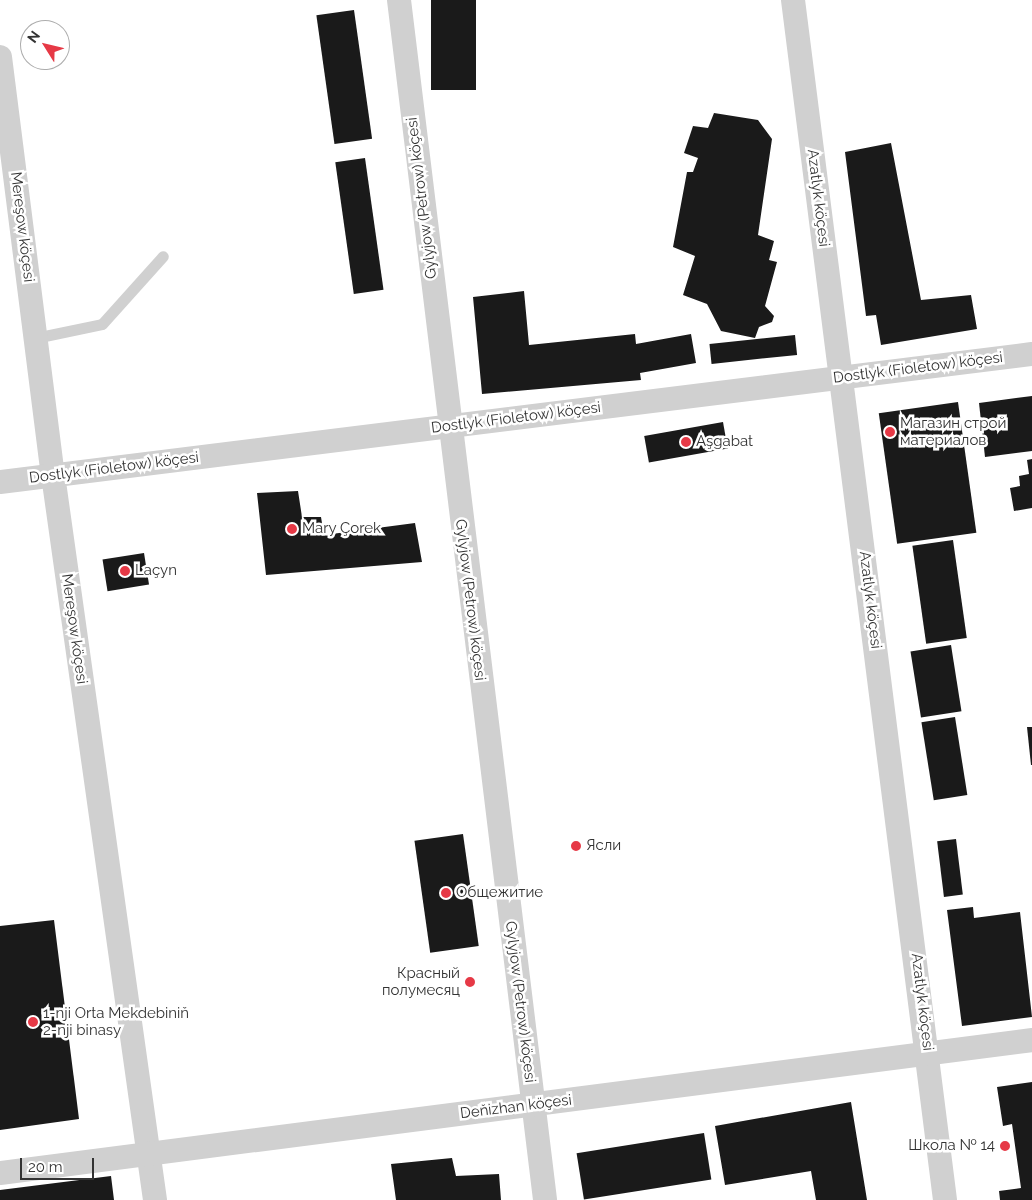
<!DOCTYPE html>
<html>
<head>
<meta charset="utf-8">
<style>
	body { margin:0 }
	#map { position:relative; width:1032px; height:1200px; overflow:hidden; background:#fff; font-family:Raleway,sans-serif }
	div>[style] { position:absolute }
	.building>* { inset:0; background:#1a1a1a; transform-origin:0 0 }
	.lane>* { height:11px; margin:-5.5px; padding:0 5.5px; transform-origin:5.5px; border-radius:5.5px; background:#d0d0d0 }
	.street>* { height:24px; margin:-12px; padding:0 12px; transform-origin:12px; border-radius:12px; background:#d0d0d0 }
	.dots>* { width:14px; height:14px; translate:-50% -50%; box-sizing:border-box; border:2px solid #fff; border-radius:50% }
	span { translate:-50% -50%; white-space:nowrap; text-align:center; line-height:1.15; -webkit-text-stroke:5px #fff; paint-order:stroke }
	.street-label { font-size:15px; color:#333 }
	.poi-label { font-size:15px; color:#333 }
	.left { translate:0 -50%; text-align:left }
	.right { translate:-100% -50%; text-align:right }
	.north { position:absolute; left:20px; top:20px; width:50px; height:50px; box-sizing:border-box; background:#fff; border:1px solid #adadad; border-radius:50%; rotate:306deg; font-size:14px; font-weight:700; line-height:20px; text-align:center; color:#333 }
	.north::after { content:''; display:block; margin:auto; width:18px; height:22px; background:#e63946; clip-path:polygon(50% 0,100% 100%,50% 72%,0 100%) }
	.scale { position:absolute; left:20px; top:1158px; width:74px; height:22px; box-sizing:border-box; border:2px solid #333; border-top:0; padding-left:6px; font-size:15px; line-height:18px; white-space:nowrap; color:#333; -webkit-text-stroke:4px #fff; paint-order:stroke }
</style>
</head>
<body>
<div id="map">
	<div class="building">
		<div style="left:431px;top:0;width:45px;height:90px"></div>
		<div style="left:354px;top:10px;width:130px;height:38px;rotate:82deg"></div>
		<div style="clip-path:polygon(714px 113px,758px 120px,772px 139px,758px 235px,774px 241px,769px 260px,777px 262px,765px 306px,774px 316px,772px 322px,759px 327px,755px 338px,721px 331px,707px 304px,683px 295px,695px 256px,673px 247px,687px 172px,693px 172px,698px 158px,684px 153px,693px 126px,708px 128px)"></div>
		<div style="clip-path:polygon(891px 143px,921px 300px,971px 295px,977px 329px,881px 345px,876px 315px,866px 316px,845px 152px)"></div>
		<div style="left:365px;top:158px;width:133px;height:30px;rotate:82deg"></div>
		<div style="clip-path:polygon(524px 291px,529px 345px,635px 334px,636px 344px,691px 334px,696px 363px,640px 373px,641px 380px,482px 394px,473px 297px)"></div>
		<div style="left:795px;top:335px;width:20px;height:86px;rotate:84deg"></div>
		<div style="clip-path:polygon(1032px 396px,1032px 451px,985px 457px,979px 403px)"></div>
		<div style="left:958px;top:402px;width:132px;height:80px;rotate:82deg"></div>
		<div style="left:723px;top:422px;width:27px;height:80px;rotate:80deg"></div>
		<div style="clip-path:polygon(1032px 459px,1032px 508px,1014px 511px,1010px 488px,1020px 486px,1019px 476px,1029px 474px,1027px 460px)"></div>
		<div style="clip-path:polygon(298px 491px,302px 517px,321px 517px,324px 535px,415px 523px,422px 562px,266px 575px,257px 493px)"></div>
		<div style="left:953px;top:540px;width:99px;height:41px;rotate:82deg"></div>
		<div style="left:144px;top:553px;width:32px;height:42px;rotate:81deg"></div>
		<div style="left:951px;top:645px;width:67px;height:41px;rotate:81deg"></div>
		<div style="left:955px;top:717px;width:79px;height:34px;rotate:81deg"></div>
		<div style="clip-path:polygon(1027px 727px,1032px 727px,1032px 765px,1031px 765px)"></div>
		<div style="left:463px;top:834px;width:113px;height:49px;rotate:82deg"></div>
		<div style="left:956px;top:839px;width:56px;height:19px;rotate:83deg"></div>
		<div style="clip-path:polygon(973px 907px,974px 918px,1020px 912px,1032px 1017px,962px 1026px,947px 910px)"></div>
		<div style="clip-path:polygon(54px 920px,79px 1119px,0 1130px,0 926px)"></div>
		<div style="clip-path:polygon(1032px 1082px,1032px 1200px,1000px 1200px,999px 1191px,1021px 1188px,1012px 1124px,1003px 1126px,997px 1087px)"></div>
		<div style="clip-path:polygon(851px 1102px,867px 1200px,816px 1200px,811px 1171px,725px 1185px,715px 1126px)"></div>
		<div style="left:704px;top:1133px;width:47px;height:129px;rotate:81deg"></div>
		<div style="clip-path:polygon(452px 1158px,456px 1176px,499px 1174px,501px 1200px,396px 1200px,391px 1164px)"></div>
		<div style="clip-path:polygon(111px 1176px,114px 1200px,0 1200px,0 1190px)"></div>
	</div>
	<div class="lane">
		<div style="left:35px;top:338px;width:68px;rotate:-11.8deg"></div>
		<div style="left:102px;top:324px;width:91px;rotate:-48.1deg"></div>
	</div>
	<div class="street">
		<div style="left:399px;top:0;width:1209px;rotate:83.06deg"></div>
		<div style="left:793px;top:0;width:1210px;rotate:82.78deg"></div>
		<div style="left:0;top:57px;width:421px;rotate:82.8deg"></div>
		<div style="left:53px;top:475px;width:732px;rotate:81.99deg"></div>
		<div style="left:0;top:482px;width:1040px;rotate:-7.07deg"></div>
		<div style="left:0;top:1173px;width:1041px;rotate:-7.34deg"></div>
	</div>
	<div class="dots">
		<div style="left:890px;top:432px;background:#e63946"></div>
		<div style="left:686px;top:442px;background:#e63946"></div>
		<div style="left:292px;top:529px;background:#e63946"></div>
		<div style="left:125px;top:571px;background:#e63946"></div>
		<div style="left:576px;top:846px;background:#e63946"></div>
		<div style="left:446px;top:893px;background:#e63946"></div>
		<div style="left:470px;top:982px;background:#e63946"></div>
		<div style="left:33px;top:1022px;background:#e63946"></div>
		<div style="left:1005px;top:1146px;background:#e63946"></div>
	</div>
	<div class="street-label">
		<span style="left:422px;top:198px;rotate:-97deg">Gylyjow (Petrow) köçesi</span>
		<span style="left:818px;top:198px;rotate:83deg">Azatlyk köçesi</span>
		<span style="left:22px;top:227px;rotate:83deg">Mereşow köçesi</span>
		<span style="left:918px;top:368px;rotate:-7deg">Dostlyk (Fioletow) köçesi</span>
		<span style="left:516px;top:418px;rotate:-7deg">Dostlyk (Fioletow) köçesi</span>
		<span style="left:114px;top:468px;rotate:-7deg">Dostlyk (Fioletow) köçesi</span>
		<span style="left:470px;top:600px;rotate:83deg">Gylyjow (Petrow) köçesi</span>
		<span style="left:870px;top:600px;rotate:83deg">Azatlyk köçesi</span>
		<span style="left:74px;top:629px;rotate:82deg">Mereşow köçesi</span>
		<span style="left:520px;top:1002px;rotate:83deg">Gylyjow (Petrow) köçesi</span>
		<span style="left:922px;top:1002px;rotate:83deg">Azatlyk köçesi</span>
		<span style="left:516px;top:1107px;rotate:-7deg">Deňizhan köçesi</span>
	</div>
	<div class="poi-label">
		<span class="left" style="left:900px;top:432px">Магазин строй<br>материалов</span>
		<span class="left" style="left:696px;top:442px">Aşgabat</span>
		<span class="left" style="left:302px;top:529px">Mary Çorek</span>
		<span class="left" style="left:135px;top:571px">Laçyn</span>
		<span class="left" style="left:586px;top:846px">Ясли</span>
		<span class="left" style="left:456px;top:893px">Общежитие</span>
		<span class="right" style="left:460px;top:982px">Красный<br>полумесяц</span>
		<span class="left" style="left:43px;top:1022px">1-nji Orta Mekdebiniň<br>2-nji binasy</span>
		<span class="right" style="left:995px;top:1146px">Школа № 14</span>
	</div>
	<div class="north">N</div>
	<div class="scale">20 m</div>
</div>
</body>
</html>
